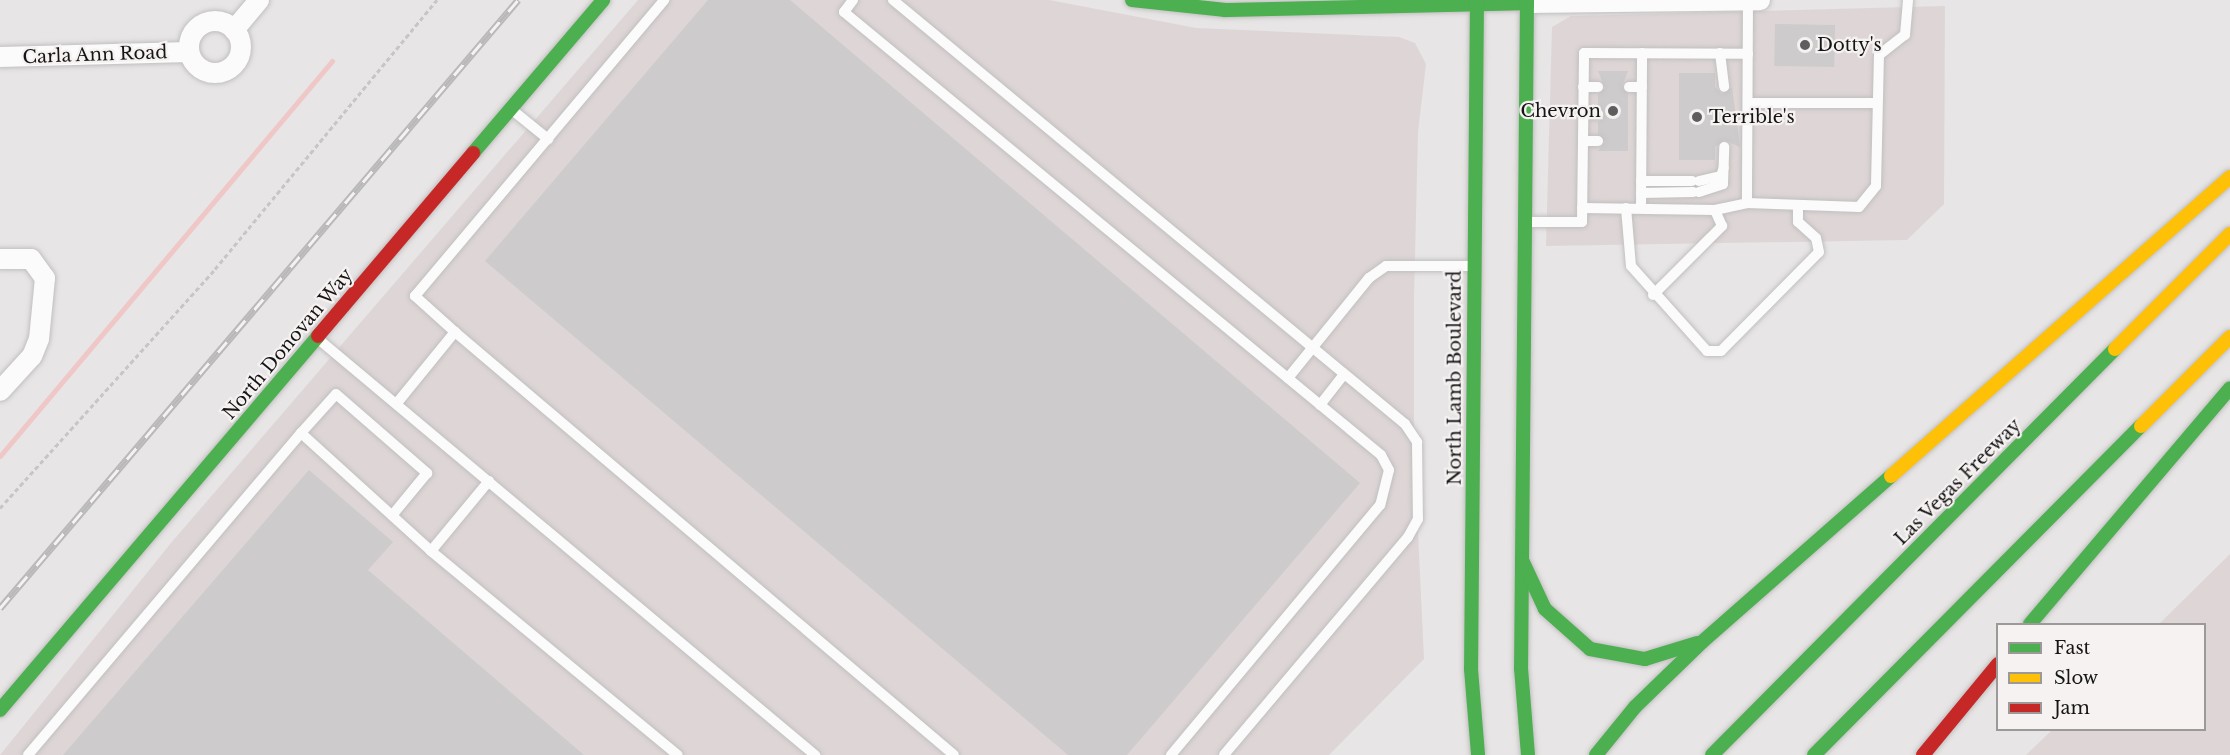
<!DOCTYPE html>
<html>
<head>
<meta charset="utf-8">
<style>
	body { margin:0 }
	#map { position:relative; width:2230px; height:755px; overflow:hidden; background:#e7e5e5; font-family:"Libre Baskerville",serif }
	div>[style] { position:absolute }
	.built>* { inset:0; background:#ded6d6 }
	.stream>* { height:5px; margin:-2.5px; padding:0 2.5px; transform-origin:2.5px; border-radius:2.5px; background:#f0c7c7 }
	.building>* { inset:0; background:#cdcbcb; transform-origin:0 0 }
	.path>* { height:3px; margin-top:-1.5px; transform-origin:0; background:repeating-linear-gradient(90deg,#c7c6c6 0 4.5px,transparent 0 7.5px) }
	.roads { filter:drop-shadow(0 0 2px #c1bfbf) drop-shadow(0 0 2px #c1bfbf) }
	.lane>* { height:10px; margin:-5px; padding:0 5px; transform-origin:5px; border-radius:5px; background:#fbfbfb }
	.street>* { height:20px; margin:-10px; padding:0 10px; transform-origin:10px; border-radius:10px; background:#fbfbfb }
	.street>.ring { margin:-10px; padding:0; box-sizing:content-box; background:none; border:20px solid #fbfbfb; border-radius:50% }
	.fast>* { height:14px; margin:-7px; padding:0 7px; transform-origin:7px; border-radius:7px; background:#4caf50 }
	.slow>* { height:14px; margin:-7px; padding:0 7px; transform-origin:7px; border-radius:7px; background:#ffc107 }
	.jam>* { height:14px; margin:-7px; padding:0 7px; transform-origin:7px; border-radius:7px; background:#c62828 }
	.rail>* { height:7px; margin-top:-3.5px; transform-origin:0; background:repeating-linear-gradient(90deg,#f5f2f1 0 14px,#bab9b9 0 28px); box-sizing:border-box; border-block:2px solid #bab9b9 }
	.dots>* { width:16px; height:16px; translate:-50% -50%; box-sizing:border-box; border:3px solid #f5f2f1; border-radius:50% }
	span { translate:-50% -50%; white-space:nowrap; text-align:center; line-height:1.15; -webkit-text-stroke:4.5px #f5f2f1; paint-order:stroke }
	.poi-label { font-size:18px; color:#161515 }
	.left { translate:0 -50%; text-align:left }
	.right { translate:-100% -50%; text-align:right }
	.street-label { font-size:18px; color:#161515 }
	.legend { position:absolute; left:1996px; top:623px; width:210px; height:108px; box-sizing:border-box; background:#f5f2f1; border:2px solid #9c9a99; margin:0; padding:8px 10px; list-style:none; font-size:18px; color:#161515 }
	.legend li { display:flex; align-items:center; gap:12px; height:30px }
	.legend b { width:30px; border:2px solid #9c9a99 }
</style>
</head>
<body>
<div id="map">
	<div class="built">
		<div style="clip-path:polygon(638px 0,1049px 0,1196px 28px,1399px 37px,1415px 43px,1426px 64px,1418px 132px,1414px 298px,1414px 448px,1424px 659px,1329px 755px,0 755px,171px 543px)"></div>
		<div style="clip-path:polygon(1945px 6px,1944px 204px,1907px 240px,1546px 246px,1552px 27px,1571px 16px)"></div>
		<div style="clip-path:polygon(2230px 554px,2230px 755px,2026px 755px,2052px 730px,2204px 730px,2204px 624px,2159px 624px)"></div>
	</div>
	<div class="stream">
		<div style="left:0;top:456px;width:516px;rotate:-49.95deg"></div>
	</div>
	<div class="building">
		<div style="clip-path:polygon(708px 0,790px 0,1360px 483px,1127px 755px,1068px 755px,485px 261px)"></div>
		<div style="left:1775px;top:24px;width:60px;height:42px;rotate:1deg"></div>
		<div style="clip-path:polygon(1598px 71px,1628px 71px,1622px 86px,1628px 94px,1628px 151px,1598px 151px,1605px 142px,1598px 134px,1598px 122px,1605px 115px,1598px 106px,1598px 94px,1605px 88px)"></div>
		<div style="clip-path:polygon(1679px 73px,1715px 73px,1715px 87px,1722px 94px,1732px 87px,1740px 147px,1724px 140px,1715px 147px,1715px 160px,1679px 160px)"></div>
		<div style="clip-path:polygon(309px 470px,393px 542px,368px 570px,584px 755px,63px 755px)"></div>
	</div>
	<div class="path">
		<div style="left:0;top:508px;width:321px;rotate:-48deg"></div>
		<div style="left:215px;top:269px;width:349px;rotate:-50.5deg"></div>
	</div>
	<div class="roads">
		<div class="lane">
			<div style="left:853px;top:0;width:15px;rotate:127deg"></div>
			<div style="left:844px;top:12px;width:696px;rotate:39.52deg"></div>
			<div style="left:1381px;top:455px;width:17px;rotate:62deg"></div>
			<div style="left:1389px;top:470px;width:36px;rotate:104deg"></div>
			<div style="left:1380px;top:505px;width:326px;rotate:129.9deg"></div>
			<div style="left:893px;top:0;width:665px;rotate:39.63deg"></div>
			<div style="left:1405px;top:424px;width:22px;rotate:56deg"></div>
			<div style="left:1417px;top:442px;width:77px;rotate:89.3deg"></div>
			<div style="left:1418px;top:519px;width:21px;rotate:119deg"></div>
			<div style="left:1408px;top:537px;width:285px;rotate:130.2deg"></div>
			<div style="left:1748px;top:0;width:203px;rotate:90.3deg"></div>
			<div style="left:1747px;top:203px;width:112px;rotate:2deg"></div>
			<div style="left:1859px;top:207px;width:27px;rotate:-51deg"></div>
			<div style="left:1876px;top:186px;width:131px;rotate:-88.7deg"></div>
			<div style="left:1879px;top:55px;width:33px;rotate:-38deg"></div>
			<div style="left:1905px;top:35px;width:35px;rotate:-85deg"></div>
			<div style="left:1720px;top:53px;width:34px;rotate:83deg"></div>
			<div style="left:1583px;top:87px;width:15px"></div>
			<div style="left:1629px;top:87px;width:13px"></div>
			<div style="left:1748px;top:103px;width:128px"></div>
			<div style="left:511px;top:109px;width:48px;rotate:39deg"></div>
			<div style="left:1583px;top:114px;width:15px"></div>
			<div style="left:1583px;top:141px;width:15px"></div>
			<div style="left:1641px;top:181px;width:51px"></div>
			<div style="left:1699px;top:181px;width:23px;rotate:-13deg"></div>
			<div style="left:1721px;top:176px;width:9px;rotate:-72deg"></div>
			<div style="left:1699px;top:192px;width:25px;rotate:-18deg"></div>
			<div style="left:1723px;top:184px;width:37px;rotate:-88deg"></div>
			<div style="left:1641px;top:193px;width:52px;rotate:-1.1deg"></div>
			<div style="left:1582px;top:208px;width:133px;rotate:0.9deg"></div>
			<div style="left:1715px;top:210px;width:33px;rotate:-12deg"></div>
			<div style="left:1626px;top:208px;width:58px;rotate:85.1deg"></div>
			<div style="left:1631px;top:266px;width:114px;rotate:48.2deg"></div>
			<div style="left:1707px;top:351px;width:14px"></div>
			<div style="left:1721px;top:351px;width:139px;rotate:-45.3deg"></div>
			<div style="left:1819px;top:252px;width:14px;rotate:-102deg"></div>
			<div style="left:1816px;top:238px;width:24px;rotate:-138deg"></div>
			<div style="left:1798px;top:222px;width:16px;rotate:-90deg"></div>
			<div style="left:1641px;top:208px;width:155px;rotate:-89.6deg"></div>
			<div style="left:1525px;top:222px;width:57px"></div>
			<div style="left:1582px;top:222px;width:169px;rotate:-89.3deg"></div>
			<div style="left:1584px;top:53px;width:164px;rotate:0.3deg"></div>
			<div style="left:1653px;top:295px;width:98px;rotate:-45deg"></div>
			<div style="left:1722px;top:226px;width:17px;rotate:-114deg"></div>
			<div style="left:455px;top:332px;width:54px;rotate:-138deg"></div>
			<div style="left:415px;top:296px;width:387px;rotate:-49.9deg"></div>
			<div style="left:317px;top:338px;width:650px;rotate:39.94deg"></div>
			<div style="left:1288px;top:378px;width:129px;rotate:-51deg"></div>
			<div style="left:1369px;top:278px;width:21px;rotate:-35deg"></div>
			<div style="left:1386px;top:266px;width:87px"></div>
			<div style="left:397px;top:403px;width:92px;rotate:-50.8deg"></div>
			<div style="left:455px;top:332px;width:654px;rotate:40.29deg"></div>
			<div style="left:1320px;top:405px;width:39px;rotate:-52deg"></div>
			<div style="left:301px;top:433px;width:52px;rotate:-48.1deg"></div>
			<div style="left:336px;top:394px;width:121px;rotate:41deg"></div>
			<div style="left:427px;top:473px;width:52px;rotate:129.5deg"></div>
			<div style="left:431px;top:551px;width:91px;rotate:-50.4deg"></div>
			<div style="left:28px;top:755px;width:422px;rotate:-49.7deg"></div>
			<div style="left:301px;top:433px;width:176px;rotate:42.2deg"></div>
			<div style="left:431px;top:551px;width:320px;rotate:39.6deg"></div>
		</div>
		<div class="street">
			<div style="left:1527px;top:3px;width:233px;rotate:-0.7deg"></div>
			<div class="ring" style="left:189px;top:21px;width:32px;height:32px"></div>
			<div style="left:234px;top:30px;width:39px;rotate:-50deg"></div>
			<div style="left:0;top:57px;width:189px;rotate:-1.5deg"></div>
			<div style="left:0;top:259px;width:31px"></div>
			<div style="left:31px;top:259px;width:24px;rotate:54deg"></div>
			<div style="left:45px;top:278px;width:61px;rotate:95.6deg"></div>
			<div style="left:39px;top:339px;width:18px;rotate:112deg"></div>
			<div style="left:32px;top:356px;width:47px;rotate:132.4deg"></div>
		</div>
		<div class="fast">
			<div style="left:1132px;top:0;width:94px;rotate:6.1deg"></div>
			<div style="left:1225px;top:10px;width:302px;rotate:-1.3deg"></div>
			<div style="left:1477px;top:0;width:669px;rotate:90.51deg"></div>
			<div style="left:1471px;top:669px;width:86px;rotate:85.3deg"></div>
			<div style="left:1527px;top:0;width:668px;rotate:90.51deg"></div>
			<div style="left:1521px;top:668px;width:87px;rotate:85.4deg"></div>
			<div style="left:473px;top:153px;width:201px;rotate:-49.6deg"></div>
			<div style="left:1522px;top:560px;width:54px;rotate:64.9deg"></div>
			<div style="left:1545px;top:609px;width:60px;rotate:41.6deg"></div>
			<div style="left:1590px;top:649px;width:56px;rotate:10.3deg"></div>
			<div style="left:1645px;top:659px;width:54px;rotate:-17.1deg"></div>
			<div style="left:2030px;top:624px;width:309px;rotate:-49.7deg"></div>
			<div style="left:0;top:710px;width:491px;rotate:-49.6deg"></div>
			<div style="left:1596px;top:755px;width:62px;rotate:-50.9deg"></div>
			<div style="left:1635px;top:707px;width:93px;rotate:-44.1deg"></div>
			<div style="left:1702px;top:642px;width:252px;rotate:-41.3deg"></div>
			<div style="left:1712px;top:755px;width:572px;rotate:-45.21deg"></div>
			<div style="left:1814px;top:755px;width:464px;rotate:-45.2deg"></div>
		</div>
		<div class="slow">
			<div style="left:2115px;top:349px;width:163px;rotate:-45deg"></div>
			<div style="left:2141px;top:426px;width:126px;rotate:-45deg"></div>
			<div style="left:1891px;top:476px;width:452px;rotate:-41.4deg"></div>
		</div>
		<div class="jam">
			<div style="left:318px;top:336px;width:240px;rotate:-49.7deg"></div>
			<div style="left:1923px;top:755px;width:118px;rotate:-50.5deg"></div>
		</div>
	</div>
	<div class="rail">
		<div style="left:0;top:608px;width:799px;rotate:-49.57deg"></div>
	</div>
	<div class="dots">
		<div style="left:1805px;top:45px;background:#5f5e5e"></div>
		<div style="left:1613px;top:111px;background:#5f5e5e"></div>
		<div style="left:1697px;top:117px;background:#5f5e5e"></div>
	</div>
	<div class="poi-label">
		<span class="left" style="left:1817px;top:45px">Dotty's</span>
		<span class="right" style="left:1601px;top:111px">Chevron</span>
		<span class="left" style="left:1709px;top:117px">Terrible's</span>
	</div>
	<div class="street-label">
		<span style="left:95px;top:55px;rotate:-2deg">Carla Ann Road</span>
		<span style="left:288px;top:344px;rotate:-50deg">North Donovan Way</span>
		<span style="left:1455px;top:378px;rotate:-90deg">North Lamb Boulevard</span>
		<span style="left:1958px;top:482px;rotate:-45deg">Las Vegas Freeway</span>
	</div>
	<ul class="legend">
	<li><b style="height:8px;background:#4caf50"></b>Fast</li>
	<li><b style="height:8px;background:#ffc107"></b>Slow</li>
	<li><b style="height:8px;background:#c62828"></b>Jam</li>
	</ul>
</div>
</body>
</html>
